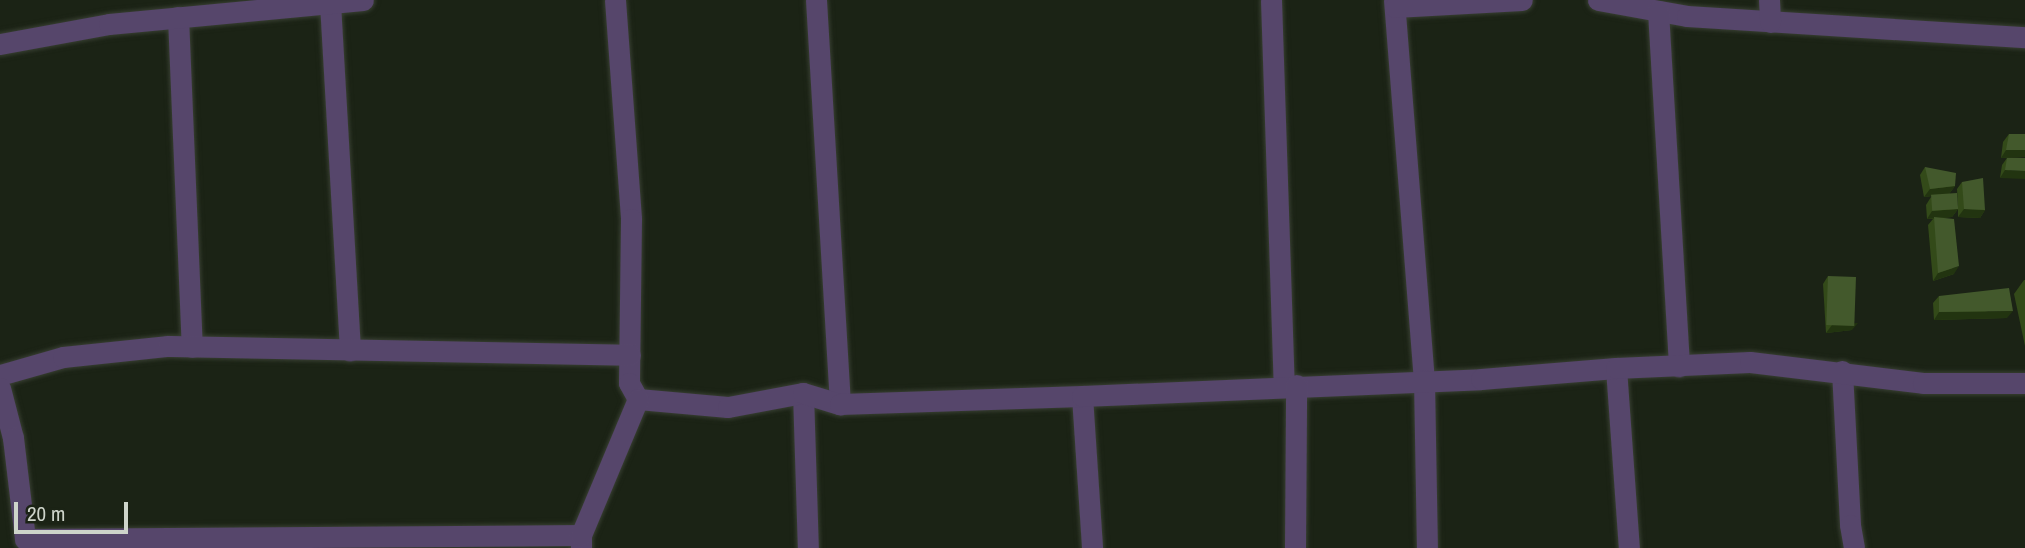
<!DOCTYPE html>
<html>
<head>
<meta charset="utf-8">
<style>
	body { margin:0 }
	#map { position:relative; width:2025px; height:548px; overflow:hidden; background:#1b2315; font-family:"Archivo Narrow",sans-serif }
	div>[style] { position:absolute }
	.roads { filter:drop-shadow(0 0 2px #383f32) drop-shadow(0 0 2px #383f32) }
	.minor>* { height:21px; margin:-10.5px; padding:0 10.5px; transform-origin:10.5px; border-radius:10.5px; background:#56466b }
	.wall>* { inset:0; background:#334a19 }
	.shaded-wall>* { inset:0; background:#223410 }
	.building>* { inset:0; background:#43592c; transform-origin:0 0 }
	span { translate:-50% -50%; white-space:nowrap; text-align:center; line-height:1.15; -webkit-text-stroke:6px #1b2315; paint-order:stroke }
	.scale { position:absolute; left:14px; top:502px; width:114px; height:32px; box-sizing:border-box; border:4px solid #ced4ca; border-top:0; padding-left:9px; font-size:21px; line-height:24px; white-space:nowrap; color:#ced4ca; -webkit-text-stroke:5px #1b2315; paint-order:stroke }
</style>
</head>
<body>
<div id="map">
	<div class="roads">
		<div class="minor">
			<div style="left:615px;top:0;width:220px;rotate:85.8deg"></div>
			<div style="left:631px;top:219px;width:164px;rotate:90.7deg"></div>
			<div style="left:629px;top:383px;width:18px;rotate:61deg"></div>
			<div style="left:816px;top:0;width:405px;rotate:86.6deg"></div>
			<div style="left:1271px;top:0;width:385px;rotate:88.1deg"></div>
			<div style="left:1394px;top:0;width:381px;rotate:85.5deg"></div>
			<div style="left:1424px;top:380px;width:168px;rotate:89deg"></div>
			<div style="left:1598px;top:0;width:90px;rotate:10.2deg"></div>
			<div style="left:1687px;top:16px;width:339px;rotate:3.6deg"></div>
			<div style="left:1769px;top:0;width:22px;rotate:87deg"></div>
			<div style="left:330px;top:3px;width:348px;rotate:86.7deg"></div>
			<div style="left:1395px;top:7px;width:127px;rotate:-3.2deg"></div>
			<div style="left:1658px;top:11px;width:356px;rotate:86.6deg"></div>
			<div style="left:178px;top:17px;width:330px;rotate:87.6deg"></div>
			<div style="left:0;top:44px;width:111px;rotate:-10.4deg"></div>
			<div style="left:109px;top:24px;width:255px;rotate:-5.4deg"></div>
			<div style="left:1616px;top:368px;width:180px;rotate:85.9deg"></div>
			<div style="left:1842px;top:371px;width:154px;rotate:87deg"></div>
			<div style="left:1850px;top:525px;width:23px;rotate:80deg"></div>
			<div style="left:0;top:375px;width:66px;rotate:-15.9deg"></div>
			<div style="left:63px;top:357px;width:106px;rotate:-6deg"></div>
			<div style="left:168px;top:346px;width:462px;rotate:1.1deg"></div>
			<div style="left:0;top:388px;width:52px;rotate:75.4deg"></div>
			<div style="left:13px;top:438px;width:102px;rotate:83.2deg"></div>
			<div style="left:25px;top:539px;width:556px;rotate:-0.41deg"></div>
			<div style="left:803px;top:393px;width:155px;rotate:88.2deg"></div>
			<div style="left:1082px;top:396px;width:152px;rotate:86.2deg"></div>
			<div style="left:638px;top:399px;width:90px;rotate:5.1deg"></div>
			<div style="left:728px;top:407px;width:76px;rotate:-10.6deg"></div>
			<div style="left:803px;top:393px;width:39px;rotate:17deg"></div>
			<div style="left:840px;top:404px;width:242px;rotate:-1.9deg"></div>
			<div style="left:1082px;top:396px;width:399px;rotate:-2.4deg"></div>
			<div style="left:1481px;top:379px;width:135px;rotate:-4.7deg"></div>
			<div style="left:1616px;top:368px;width:134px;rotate:-2.6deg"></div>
			<div style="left:1750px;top:362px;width:174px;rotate:6.9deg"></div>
			<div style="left:1923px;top:383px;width:102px"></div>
			<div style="left:581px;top:548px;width:13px;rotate:-90deg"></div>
			<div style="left:581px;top:535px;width:147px;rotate:-67.3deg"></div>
			<div style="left:1295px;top:548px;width:163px;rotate:-89.6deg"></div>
		</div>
	</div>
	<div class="wall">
		<div style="clip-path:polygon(2009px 134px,2025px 157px,2001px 158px,2003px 142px)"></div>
		<div style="clip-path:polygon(2007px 158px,2025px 158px,2000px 178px,2002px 165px)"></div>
		<div style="clip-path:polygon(1925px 167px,1955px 186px,1949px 194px,1924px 197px,1920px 175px)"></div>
		<div style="clip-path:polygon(1962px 182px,1985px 210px,1980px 218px,1958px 217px,1958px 209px,1952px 217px,1941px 218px,1954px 274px,1933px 281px,1928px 225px,1933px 219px,1927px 219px,1926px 205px,1931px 197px,1958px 208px,1957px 189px)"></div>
		<div style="clip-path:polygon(1828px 276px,1852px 330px,1826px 333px,1823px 284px)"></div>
		<div style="clip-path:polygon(2024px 280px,2025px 280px,2025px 346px,2014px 294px)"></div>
		<div style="clip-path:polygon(1939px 296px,2007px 318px,1934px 320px,1933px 303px)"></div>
	</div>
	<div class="shaded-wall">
		<div style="clip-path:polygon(2006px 150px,2025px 150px,2025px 157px,2001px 158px)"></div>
		<div style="clip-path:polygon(2005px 170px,2025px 171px,2025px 179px,2000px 178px)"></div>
		<div style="clip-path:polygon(1955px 186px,1949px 194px,1924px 197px,1930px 189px)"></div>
		<div style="clip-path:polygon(1958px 209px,1952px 217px,1927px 219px,1932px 211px)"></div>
		<div style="clip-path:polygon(1964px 209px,1985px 210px,1980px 218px,1958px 217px)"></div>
		<div style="clip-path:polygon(1959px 266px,1954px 274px,1933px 281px,1938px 273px)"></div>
		<div style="clip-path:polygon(2013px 311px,2007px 318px,1934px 320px,1939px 312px)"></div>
		<div style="clip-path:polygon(1858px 323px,1852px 330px,1826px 333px,1832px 325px)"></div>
	</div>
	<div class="building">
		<div style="clip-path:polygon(2009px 134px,2025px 134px,2025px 150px,2006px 150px)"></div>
		<div style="clip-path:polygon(2007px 158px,2025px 158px,2025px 171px,2005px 170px)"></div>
		<div style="clip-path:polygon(1925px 167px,1956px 173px,1955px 186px,1930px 189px)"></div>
		<div style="clip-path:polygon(1983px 178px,1985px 210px,1964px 209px,1962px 182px)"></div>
		<div style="left:1957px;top:193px;width:16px;height:26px;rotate:86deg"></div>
		<div style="clip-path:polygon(1934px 217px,1954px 219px,1959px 266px,1938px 273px)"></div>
		<div style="left:1828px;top:276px;width:28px;height:49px;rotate:2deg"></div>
		<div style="clip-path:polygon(2009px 288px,2013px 311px,1939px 312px,1939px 296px)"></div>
	</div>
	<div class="scale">20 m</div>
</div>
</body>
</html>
